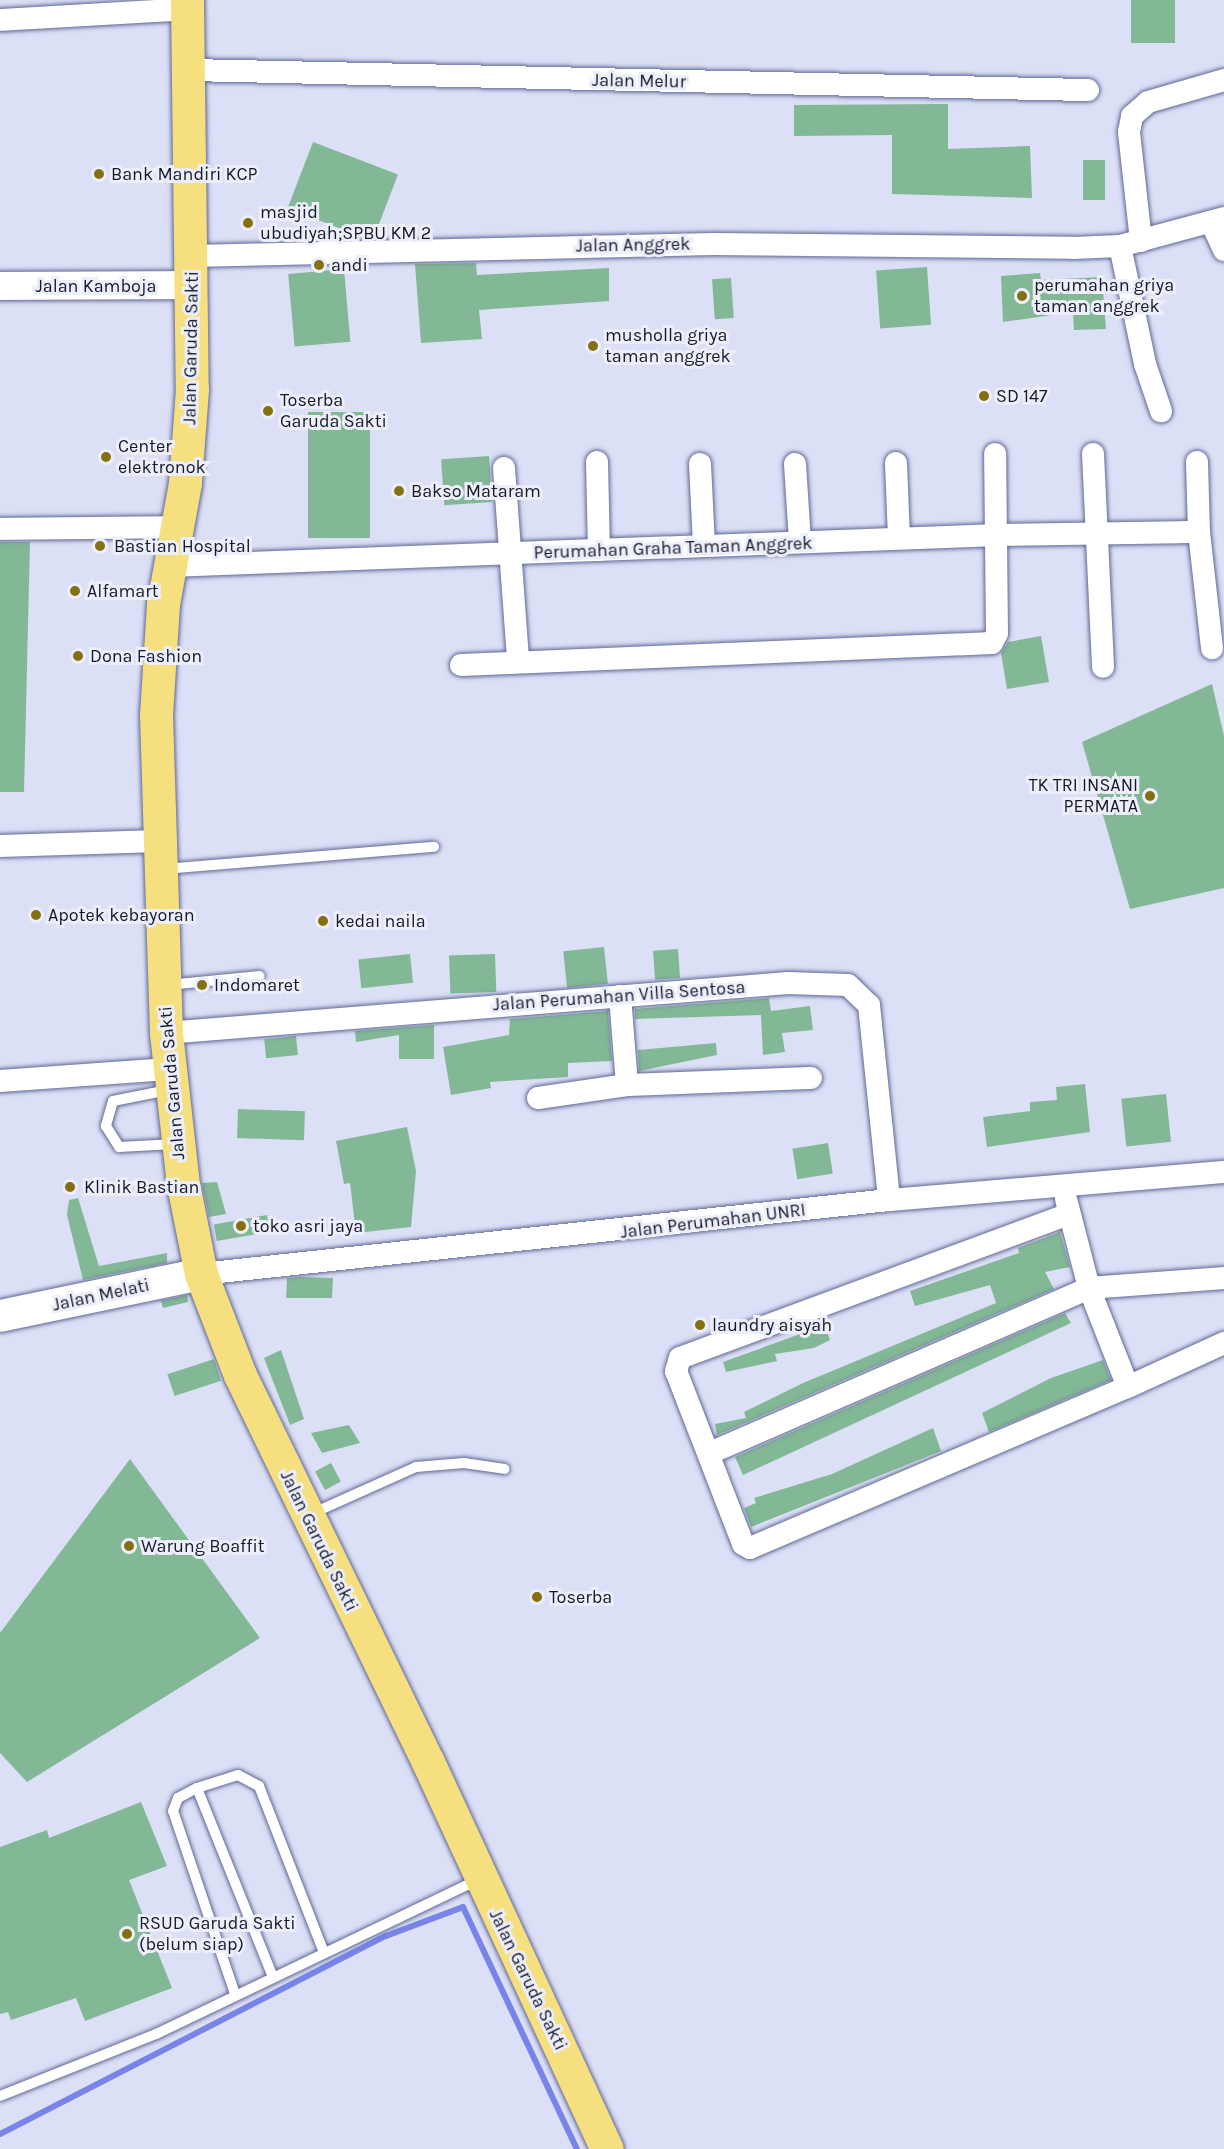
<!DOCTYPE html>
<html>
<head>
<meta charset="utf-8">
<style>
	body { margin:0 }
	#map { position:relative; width:1224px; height:2149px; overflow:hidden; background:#dce0f6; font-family:Karla,sans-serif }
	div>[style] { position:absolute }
	.stream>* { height:6px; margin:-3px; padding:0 3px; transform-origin:3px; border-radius:3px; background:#7884e7 }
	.building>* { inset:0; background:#83b896; transform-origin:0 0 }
	.roads { filter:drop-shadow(0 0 2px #606897) drop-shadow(0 0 2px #606897) }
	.service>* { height:10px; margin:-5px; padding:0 5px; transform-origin:5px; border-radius:5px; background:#fff }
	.minor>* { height:22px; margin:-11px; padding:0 11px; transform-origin:11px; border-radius:11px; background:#fff }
	.tertiary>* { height:28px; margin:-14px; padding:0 14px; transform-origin:14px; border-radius:14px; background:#fff }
	.secondary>* { height:32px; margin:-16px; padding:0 16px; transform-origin:16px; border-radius:16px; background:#fff }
	.trunk>* { height:33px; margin:-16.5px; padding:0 16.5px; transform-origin:16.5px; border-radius:16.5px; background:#f6df7f }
	.dots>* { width:16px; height:16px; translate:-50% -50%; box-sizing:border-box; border:3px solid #eceef9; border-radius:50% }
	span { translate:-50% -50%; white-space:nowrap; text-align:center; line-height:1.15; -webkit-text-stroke:6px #eceef9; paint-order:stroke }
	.street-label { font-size:18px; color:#16192c }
	.poi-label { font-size:18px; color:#16192c }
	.left { translate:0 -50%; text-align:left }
	.right { translate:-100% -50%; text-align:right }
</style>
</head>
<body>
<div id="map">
	<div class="stream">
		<div style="left:0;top:2134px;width:434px;rotate:-27.2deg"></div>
		<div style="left:386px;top:1936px;width:82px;rotate:-20.6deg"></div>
		<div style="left:463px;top:1907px;width:268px;rotate:64.8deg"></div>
	</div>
	<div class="building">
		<div style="left:1131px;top:0;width:44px;height:43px"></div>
		<div style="clip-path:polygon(948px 104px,948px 149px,1030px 146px,1032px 198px,892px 194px,892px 135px,794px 136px,794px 105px)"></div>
		<div style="left:313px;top:142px;width:91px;height:71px;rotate:21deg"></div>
		<div style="left:1083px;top:160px;width:22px;height:40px"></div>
		<div style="clip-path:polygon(476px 263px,477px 275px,609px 268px,609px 301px,479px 310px,482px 339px,421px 343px,415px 264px)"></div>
		<div style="left:927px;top:267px;width:58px;height:51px;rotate:86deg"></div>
		<div style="left:344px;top:269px;width:73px;height:56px;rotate:85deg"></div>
		<div style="clip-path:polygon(1040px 273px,1041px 280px,1102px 277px,1106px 329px,1074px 330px,1073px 312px,1003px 322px,1001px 276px)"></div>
		<div style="left:731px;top:278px;width:40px;height:19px;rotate:86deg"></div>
		<div style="left:308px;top:412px;width:62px;height:126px"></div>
		<div style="left:489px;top:456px;width:46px;height:48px;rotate:86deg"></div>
		<div style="clip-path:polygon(0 542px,30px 542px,24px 792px,0 792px)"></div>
		<div style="clip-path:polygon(1041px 636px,1049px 682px,1007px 689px,1001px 653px,1008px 642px)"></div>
		<div style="clip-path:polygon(1212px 684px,1224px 736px,1224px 888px,1130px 909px,1082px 742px)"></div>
		<div style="left:604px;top:947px;width:37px;height:41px;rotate:84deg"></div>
		<div style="left:678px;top:949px;width:29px;height:25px;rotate:86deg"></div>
		<div style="left:410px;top:954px;width:29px;height:52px;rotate:84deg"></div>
		<div style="left:495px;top:954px;width:38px;height:46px;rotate:88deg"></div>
		<div style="clip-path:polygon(769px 998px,771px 1011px,810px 1006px,813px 1030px,782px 1033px,785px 1052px,763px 1055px,761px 1015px,635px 1019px,635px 1009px)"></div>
		<div style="clip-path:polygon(608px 1011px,612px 1061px,568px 1063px,568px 1077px,490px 1082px,491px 1088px,451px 1095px,443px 1047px,509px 1035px,510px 1019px)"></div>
		<div style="clip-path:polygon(434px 1025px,434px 1059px,399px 1059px,399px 1035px,356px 1042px,355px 1031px)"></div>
		<div style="left:296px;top:1036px;width:19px;height:32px;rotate:84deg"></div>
		<div style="clip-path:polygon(716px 1043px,717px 1055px,639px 1071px,638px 1050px)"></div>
		<div style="clip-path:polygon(1085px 1084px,1090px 1132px,987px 1147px,983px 1117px,1030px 1111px,1030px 1102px,1057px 1100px,1056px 1087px)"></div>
		<div style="left:1166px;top:1094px;width:48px;height:45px;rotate:84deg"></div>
		<div style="left:238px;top:1109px;width:67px;height:29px;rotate:2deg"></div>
		<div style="clip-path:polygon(407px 1127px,416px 1171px,411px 1227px,356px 1233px,350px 1183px,344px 1184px,336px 1141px)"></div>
		<div style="left:828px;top:1143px;width:31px;height:36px;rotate:81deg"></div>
		<div style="clip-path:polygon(217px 1182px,226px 1214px,209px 1217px,202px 1183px)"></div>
		<div style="clip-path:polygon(78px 1198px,99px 1266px,167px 1253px,167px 1263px,83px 1280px,67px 1215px,69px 1200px)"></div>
		<div style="left:267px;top:1215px;width:17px;height:54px;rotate:80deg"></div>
		<div style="clip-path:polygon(1060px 1232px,1070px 1267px,1045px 1272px,1054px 1289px,717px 1435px,715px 1424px,746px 1418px,744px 1412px,803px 1383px,996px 1303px,990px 1285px,915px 1306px,910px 1291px,1019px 1253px,1018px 1248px)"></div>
		<div style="clip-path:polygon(301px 1277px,333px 1278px,332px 1298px,286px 1298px,287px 1278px)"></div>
		<div style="clip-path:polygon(187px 1295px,188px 1302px,163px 1308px,161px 1301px,154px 1302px)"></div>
		<div style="clip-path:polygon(1065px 1313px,1071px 1323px,743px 1475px,735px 1457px)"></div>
		<div style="clip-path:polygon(825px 1325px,830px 1340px,814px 1348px,775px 1354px,777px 1361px,726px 1372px,723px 1362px)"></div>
		<div style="clip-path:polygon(281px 1350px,304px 1419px,290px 1425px,264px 1358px)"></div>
		<div style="left:214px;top:1359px;width:23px;height:49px;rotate:72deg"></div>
		<div style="clip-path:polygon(1103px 1360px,1111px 1380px,989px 1432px,982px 1413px,1051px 1378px)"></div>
		<div style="clip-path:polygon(349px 1425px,360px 1443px,322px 1453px,311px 1433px)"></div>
		<div style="clip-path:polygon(933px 1428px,941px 1451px,751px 1527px,744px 1508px,756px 1503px,754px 1498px,832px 1474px)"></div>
		<div style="clip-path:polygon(130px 1459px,260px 1638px,27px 1782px,0 1753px,0 1633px)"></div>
		<div style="left:331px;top:1463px;width:21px;height:18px;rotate:62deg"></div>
		<div style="clip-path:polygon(141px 1802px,167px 1866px,129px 1880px,172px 1988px,85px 2021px,76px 1998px,11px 2020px,8px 2012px,0 2014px,0 1847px,47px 1830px,49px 1838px)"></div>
	</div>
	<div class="roads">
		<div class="service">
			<div style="left:164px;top:869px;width:271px;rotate:-4.7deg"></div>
			<div style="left:168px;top:985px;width:92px;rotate:-5.6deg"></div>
			<div style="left:168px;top:1090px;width:56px;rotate:168.7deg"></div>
			<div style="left:113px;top:1101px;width:26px;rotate:106deg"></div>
			<div style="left:106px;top:1126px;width:25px;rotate:58deg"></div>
			<div style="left:119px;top:1147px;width:56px;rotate:-3.1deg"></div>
			<div style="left:311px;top:1514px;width:115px;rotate:-24.1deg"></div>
			<div style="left:416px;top:1467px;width:48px;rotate:-4.8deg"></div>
			<div style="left:464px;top:1463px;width:41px;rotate:8.3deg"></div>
			<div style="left:197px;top:1788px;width:204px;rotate:68.1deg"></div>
			<div style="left:235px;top:1994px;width:193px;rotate:-108.7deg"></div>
			<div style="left:173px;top:1811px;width:14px;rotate:-69deg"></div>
			<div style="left:178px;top:1798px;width:21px;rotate:-28deg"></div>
			<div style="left:197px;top:1788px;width:43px;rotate:-17.6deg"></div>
			<div style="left:238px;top:1775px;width:24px;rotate:28deg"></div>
			<div style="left:259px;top:1786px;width:179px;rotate:68.7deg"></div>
			<div style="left:0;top:2096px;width:168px;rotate:-21.7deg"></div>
			<div style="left:156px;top:2034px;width:359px;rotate:-25.6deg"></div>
		</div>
		<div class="minor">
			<div style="left:0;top:20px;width:188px;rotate:-3.3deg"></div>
			<div style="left:190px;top:70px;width:898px;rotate:1.28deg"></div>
			<div style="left:1211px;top:222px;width:31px;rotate:65deg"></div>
			<div style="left:1141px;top:241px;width:110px;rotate:-96.3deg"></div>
			<div style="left:1129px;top:132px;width:16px;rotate:-79deg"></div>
			<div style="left:1132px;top:116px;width:21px;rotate:-41deg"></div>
			<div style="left:1148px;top:102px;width:79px;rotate:-16.1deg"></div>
			<div style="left:1120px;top:246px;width:121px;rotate:78deg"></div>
			<div style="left:1145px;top:364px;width:50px;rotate:71.2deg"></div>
			<div style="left:192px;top:256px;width:522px;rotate:-1.32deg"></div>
			<div style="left:714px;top:244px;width:359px;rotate:0.6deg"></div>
			<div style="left:1073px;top:248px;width:47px;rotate:-2.4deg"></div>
			<div style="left:1120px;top:246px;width:108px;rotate:-15.1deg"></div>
			<div style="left:1093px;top:454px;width:213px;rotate:87.3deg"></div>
			<div style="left:597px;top:462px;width:88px;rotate:88.7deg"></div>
			<div style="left:1197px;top:462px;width:70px;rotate:88.4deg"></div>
			<div style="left:896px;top:463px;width:75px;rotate:87.7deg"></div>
			<div style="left:700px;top:464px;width:82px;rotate:87.2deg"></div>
			<div style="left:795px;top:464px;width:78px;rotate:86.3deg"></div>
			<div style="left:504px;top:468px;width:193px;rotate:85.8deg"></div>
			<div style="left:0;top:529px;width:178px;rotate:-0.6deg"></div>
			<div style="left:169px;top:566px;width:830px;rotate:-2.14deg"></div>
			<div style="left:998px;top:535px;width:201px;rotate:-0.9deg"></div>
			<div style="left:1199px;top:532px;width:117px;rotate:83.6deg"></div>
			<div style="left:461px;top:665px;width:531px;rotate:-2.37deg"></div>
			<div style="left:992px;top:643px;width:11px;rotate:-63deg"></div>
			<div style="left:997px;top:633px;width:179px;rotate:-90.6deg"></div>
			<div style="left:0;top:846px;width:159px;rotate:-1.8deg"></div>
			<div style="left:620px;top:996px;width:89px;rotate:85.5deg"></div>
			<div style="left:166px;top:1033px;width:624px;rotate:-4.6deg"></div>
			<div style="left:788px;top:983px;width:60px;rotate:1.9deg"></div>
			<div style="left:848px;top:985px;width:29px;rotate:44deg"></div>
			<div style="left:869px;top:1005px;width:196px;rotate:84.1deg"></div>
			<div style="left:0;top:1081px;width:169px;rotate:-4.1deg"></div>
			<div style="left:538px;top:1098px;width:90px;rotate:-8.3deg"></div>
			<div style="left:627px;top:1085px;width:184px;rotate:-2.2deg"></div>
			<div style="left:1066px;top:1199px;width:92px;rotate:75.5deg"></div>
			<div style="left:1089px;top:1288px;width:106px;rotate:68.5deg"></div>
			<div style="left:1128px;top:1387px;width:106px;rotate:-24.6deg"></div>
			<div style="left:1069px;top:1214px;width:415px;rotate:159.7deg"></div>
			<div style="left:680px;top:1358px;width:14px;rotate:107deg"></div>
			<div style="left:676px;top:1371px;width:186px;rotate:68.8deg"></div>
			<div style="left:743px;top:1544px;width:8px;rotate:30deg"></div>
			<div style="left:750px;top:1548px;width:411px;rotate:-23.1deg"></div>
			<div style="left:201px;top:1274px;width:692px;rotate:-6.14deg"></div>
			<div style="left:889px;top:1200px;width:336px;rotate:-4.8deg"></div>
			<div style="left:710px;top:1453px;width:413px;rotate:-23.5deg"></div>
			<div style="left:1089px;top:1288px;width:135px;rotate:-4.2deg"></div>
		</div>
		<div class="tertiary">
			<div style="left:0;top:286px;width:193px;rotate:-0.3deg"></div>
		</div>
		<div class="secondary">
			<div style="left:0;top:1316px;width:205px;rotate:-11.8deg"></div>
		</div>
		<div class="trunk">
			<div style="left:187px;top:0;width:389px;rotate:89.3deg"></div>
			<div style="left:192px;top:389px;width:94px;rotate:94.3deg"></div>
			<div style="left:185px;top:483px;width:123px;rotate:100.3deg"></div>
			<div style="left:163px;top:604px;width:111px;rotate:93.6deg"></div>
			<div style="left:156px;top:715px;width:318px;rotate:88.2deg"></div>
			<div style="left:166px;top:1033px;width:152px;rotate:83.6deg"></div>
			<div style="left:183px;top:1184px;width:92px;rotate:78.7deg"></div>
			<div style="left:201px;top:1274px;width:108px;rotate:68.9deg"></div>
			<div style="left:240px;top:1375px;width:430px;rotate:64.1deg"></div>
			<div style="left:428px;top:1762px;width:426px;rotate:65.2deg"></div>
		</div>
	</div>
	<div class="dots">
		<div style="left:99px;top:174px;background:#847010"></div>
		<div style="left:248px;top:223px;background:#847010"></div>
		<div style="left:319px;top:265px;background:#847010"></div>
		<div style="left:1022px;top:296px;background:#847010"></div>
		<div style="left:593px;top:346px;background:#847010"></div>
		<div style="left:984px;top:396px;background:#847010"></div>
		<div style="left:268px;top:411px;background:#847010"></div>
		<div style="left:106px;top:457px;background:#847010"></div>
		<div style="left:399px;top:491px;background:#847010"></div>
		<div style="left:100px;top:546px;background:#847010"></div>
		<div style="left:75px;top:591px;background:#847010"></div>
		<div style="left:78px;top:656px;background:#847010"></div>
		<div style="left:1150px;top:796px;background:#847010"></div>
		<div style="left:36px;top:915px;background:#847010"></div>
		<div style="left:323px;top:921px;background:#847010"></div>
		<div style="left:202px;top:985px;background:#847010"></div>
		<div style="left:70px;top:1187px;background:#847010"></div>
		<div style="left:241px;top:1226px;background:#847010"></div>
		<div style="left:700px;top:1325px;background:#847010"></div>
		<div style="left:129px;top:1546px;background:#847010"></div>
		<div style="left:537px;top:1597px;background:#847010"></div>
		<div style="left:127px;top:1934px;background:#847010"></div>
	</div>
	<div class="street-label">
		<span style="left:639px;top:81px;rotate:1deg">Jalan Melur</span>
		<span style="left:633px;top:245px;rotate:-1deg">Jalan Anggrek</span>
		<span style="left:96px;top:286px">Jalan Kamboja</span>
		<span style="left:191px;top:348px;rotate:-89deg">Jalan Garuda Sakti</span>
		<span style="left:673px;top:548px;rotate:-2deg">Perumahan Graha Taman Anggrek</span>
		<span style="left:619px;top:996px;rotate:-4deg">Jalan Perumahan Villa Sentosa</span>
		<span style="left:172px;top:1083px;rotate:-95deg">Jalan Garuda Sakti</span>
		<span style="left:713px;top:1221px;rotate:-7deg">Jalan Perumahan UNRI</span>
		<span style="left:101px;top:1295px;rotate:-12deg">Jalan Melati</span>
		<span style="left:319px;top:1541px;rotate:64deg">Jalan Garuda Sakti</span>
		<span style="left:528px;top:1980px;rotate:64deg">Jalan Garuda Sakti</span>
	</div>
	<div class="poi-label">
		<span class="left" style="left:111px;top:174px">Bank Mandiri KCP</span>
		<span class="left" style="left:260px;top:223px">masjid<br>ubudiyah;SPBU KM 2</span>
		<span class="left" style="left:331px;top:265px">andi</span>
		<span class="left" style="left:1034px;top:296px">perumahan griya<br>taman anggrek</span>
		<span class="left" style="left:605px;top:346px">musholla griya<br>taman anggrek</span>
		<span class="left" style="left:996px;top:396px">SD 147</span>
		<span class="left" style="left:280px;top:411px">Toserba<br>Garuda Sakti</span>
		<span class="left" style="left:118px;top:457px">Center<br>elektronok</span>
		<span class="left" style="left:411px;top:491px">Bakso Mataram</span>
		<span class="left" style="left:114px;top:546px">Bastian Hospital</span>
		<span class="left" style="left:87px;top:591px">Alfamart</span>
		<span class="left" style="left:90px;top:656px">Dona Fashion</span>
		<span class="right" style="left:1138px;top:796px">TK TRI INSANI<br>PERMATA</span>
		<span class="left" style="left:48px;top:915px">Apotek kebayoran</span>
		<span class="left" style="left:335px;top:921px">kedai naila</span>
		<span class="left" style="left:214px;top:985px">Indomaret</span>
		<span class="left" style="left:84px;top:1187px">Klinik Bastian</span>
		<span class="left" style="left:253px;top:1226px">toko asri jaya</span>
		<span class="left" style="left:712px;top:1325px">laundry aisyah</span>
		<span class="left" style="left:141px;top:1546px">Warung Boaffit</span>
		<span class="left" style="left:549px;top:1597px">Toserba</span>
		<span class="left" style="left:139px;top:1934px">RSUD Garuda Sakti<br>(belum siap)</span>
	</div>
</div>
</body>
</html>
